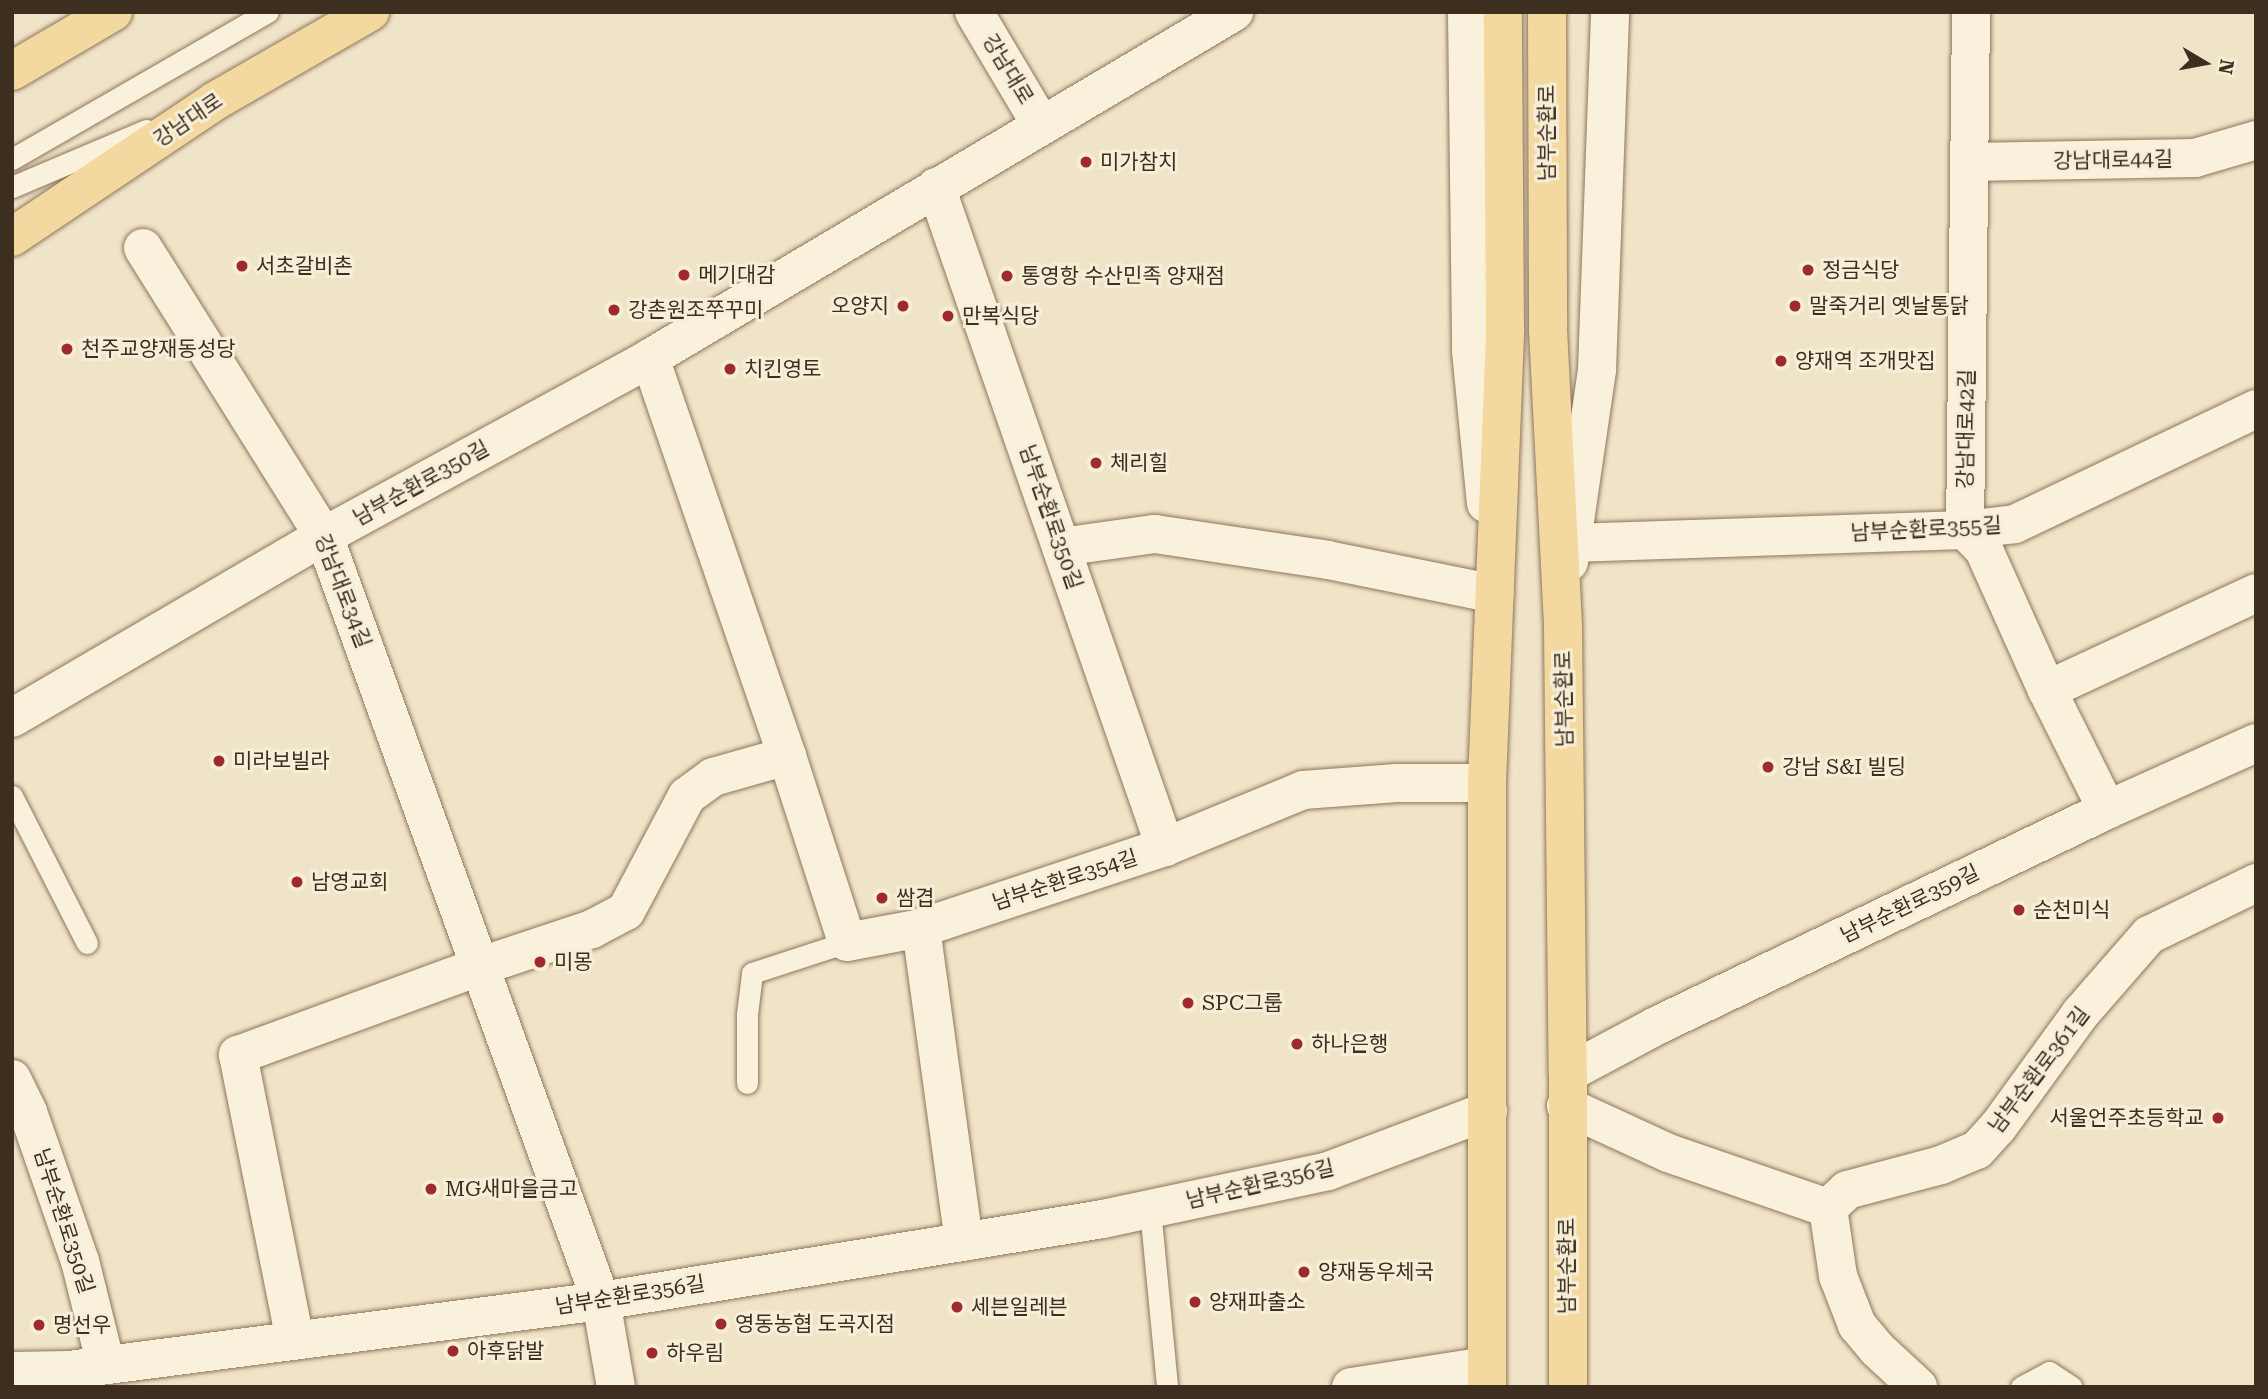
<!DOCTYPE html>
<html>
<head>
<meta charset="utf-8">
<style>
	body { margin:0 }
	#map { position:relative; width:2268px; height:1399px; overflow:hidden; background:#f0e4c8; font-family:"Roboto Serif","Noto Sans KR",serif }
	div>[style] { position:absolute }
	.roads { filter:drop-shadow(0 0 2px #8d765c) drop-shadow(0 0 2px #8d765c) }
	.service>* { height:21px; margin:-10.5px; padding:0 10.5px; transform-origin:10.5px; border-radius:10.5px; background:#faf1dc }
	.minor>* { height:38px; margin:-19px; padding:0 19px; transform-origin:19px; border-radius:19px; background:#faf1dc }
	.secondary>* { height:38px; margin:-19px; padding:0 19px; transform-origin:19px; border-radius:19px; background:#faf1dc }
	.primary>* { height:38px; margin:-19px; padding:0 19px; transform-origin:19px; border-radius:19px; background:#f3d9a0 }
	.dots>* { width:19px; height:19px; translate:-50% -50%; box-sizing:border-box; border:4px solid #f7eed8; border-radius:50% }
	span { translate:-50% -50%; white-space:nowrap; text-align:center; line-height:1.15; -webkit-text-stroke:6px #f7eed8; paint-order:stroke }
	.street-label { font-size:21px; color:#3d2e20 }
	.poi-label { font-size:21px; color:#3d2e20 }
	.left { translate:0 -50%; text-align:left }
	.right { translate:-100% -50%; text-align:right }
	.frame { position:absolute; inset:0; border:14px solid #3d2e20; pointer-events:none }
	.north { position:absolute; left:2170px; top:28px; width:70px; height:70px; -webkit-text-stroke:5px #f7eed8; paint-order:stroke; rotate:100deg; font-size:19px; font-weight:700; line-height:28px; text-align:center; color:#3d2e20 }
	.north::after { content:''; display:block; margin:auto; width:24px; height:32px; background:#3d2e20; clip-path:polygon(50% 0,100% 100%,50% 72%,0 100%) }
</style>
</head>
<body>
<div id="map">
	<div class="roads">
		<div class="service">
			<div style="left:12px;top:159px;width:295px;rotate:-29.9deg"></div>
			<div style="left:12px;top:187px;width:146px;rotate:-23deg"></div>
			<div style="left:12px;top:796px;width:165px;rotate:63deg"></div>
			<div style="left:747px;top:1083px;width:69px;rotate:-90deg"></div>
			<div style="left:747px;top:1014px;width:41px;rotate:-83deg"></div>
			<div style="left:752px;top:973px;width:100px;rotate:-18.1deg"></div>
			<div style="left:1150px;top:1209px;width:179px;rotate:84.5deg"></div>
			<div style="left:2021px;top:1387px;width:32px;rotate:-28deg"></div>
			<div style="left:2049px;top:1372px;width:27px;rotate:33deg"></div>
		</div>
		<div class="minor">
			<div style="left:974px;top:12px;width:131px;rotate:59.3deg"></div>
			<div style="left:1971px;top:12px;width:518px;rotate:90.66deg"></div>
			<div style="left:1965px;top:530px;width:28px;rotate:46deg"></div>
			<div style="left:1984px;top:550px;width:154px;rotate:65.8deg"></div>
			<div style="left:2047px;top:690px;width:134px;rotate:63.4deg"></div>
			<div style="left:1969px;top:162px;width:226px;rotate:-1deg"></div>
			<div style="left:2195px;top:158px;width:64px;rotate:-16.4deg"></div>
			<div style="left:936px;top:187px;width:699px;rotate:70.86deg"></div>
			<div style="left:143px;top:248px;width:340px;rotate:57.9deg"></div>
			<div style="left:324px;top:536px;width:814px;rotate:70.1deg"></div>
			<div style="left:601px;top:1301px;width:87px;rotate:80.1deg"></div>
			<div style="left:650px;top:358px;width:421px;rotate:71deg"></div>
			<div style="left:787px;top:756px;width:195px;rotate:72.1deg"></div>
			<div style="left:847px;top:942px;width:75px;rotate:-10.7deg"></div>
			<div style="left:921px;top:928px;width:257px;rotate:-18.4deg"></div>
			<div style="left:1165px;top:847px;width:149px;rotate:-22.4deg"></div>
			<div style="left:1303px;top:790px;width:94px;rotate:-4.3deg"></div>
			<div style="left:1397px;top:783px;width:90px"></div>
			<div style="left:1571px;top:543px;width:394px;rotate:-1.9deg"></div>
			<div style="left:1965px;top:530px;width:50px;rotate:-6.8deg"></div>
			<div style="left:2015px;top:524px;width:267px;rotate:-25.5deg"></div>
			<div style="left:1061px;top:547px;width:95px;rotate:-7.9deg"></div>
			<div style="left:1155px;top:534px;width:175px;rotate:8.5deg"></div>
			<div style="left:1328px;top:560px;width:170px;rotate:11.5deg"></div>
			<div style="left:2047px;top:690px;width:230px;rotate:-24.9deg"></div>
			<div style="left:12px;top:718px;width:361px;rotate:-30.3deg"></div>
			<div style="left:324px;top:536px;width:371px;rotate:-28.6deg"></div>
			<div style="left:650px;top:358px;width:679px;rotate:-30.65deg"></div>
			<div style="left:921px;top:928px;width:315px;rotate:82.2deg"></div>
			<div style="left:1568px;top:1073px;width:100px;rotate:-28.1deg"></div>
			<div style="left:1656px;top:1026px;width:500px;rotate:-25.59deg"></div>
			<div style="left:2107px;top:810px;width:163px;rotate:-24.2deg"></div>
			<div style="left:12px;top:1079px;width:37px;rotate:64deg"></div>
			<div style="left:28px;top:1112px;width:158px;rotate:70.8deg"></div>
			<div style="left:80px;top:1261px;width:107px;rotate:76deg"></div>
			<div style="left:1566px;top:1106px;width:112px;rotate:24.7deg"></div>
			<div style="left:1668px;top:1153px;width:169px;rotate:19deg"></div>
			<div style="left:1828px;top:1208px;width:26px;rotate:-43deg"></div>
			<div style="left:1847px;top:1190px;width:97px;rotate:-14.9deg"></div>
			<div style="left:1941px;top:1165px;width:39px;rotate:-23deg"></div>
			<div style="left:1977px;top:1150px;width:31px;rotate:-48deg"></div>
			<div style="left:1998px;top:1127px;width:140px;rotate:-54deg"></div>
			<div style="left:2080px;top:1014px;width:105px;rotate:-48.9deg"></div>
			<div style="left:2149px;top:935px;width:119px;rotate:-25.9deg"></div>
			<div style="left:1828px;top:1208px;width:69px;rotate:81.6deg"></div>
			<div style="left:1838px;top:1276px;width:53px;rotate:68.8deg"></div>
			<div style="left:1857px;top:1325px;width:31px;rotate:50deg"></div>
			<div style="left:1877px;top:1349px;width:56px;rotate:42.8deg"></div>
			<div style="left:295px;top:1340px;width:291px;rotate:-101.3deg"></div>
			<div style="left:238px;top:1055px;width:259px;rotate:-20.1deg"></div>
			<div style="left:481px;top:966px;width:117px;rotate:-18.4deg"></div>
			<div style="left:592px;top:929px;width:38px;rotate:-28deg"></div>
			<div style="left:626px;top:911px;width:130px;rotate:-62.1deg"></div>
			<div style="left:687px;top:796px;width:32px;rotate:-36deg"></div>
			<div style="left:713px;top:777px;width:77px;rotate:-15.8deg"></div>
			<div style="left:12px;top:1371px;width:57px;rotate:-1deg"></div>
			<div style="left:69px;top:1370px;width:536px;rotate:-7.39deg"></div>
			<div style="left:601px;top:1301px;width:509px;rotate:-9.28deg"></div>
			<div style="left:1103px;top:1219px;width:230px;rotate:-12deg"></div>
			<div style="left:1328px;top:1171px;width:171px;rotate:-20.6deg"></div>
			<div style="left:1351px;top:1387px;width:137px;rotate:-8.8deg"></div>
		</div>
		<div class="secondary">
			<div style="left:1467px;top:12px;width:339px;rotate:89.3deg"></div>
			<div style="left:1471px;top:351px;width:153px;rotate:84.4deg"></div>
			<div style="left:1569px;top:562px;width:194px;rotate:-81.7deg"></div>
			<div style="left:1597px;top:370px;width:358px;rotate:-87.9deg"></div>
		</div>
		<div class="primary">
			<div style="left:1547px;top:12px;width:317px;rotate:89.8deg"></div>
			<div style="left:1548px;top:329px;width:298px;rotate:87.1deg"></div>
			<div style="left:1563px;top:627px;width:446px;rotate:89.4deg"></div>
			<div style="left:1568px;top:1073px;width:314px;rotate:90deg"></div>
			<div style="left:12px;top:71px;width:117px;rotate:-30.3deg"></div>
			<div style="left:12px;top:237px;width:244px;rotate:-33.8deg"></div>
			<div style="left:215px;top:101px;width:179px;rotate:-29.9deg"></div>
			<div style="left:1487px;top:1387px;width:604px;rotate:-90deg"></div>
			<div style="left:1487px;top:783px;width:454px;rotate:-87.7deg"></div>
			<div style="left:1505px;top:329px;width:317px;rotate:-90.4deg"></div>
		</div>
	</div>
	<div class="dots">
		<div style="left:1086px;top:162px;background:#9e2a2b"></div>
		<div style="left:242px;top:266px;background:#9e2a2b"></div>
		<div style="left:1808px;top:270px;background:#9e2a2b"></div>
		<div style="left:684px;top:275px;background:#9e2a2b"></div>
		<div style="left:1007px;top:276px;background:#9e2a2b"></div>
		<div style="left:903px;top:306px;background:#9e2a2b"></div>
		<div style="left:1795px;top:306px;background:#9e2a2b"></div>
		<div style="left:614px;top:310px;background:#9e2a2b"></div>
		<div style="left:948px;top:316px;background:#9e2a2b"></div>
		<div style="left:67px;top:349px;background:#9e2a2b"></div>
		<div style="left:1781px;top:361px;background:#9e2a2b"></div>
		<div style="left:730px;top:369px;background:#9e2a2b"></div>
		<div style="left:1096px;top:463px;background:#9e2a2b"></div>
		<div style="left:219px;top:761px;background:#9e2a2b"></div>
		<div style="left:1768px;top:767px;background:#9e2a2b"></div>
		<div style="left:297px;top:882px;background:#9e2a2b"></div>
		<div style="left:882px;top:898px;background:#9e2a2b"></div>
		<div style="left:2019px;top:910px;background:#9e2a2b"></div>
		<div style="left:540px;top:962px;background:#9e2a2b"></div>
		<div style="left:1188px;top:1003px;background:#9e2a2b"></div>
		<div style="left:1297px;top:1044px;background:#9e2a2b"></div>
		<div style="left:2218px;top:1118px;background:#9e2a2b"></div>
		<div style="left:431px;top:1189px;background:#9e2a2b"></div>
		<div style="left:1304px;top:1272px;background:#9e2a2b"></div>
		<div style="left:1195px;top:1302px;background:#9e2a2b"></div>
		<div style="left:957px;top:1307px;background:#9e2a2b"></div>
		<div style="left:721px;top:1324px;background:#9e2a2b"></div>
		<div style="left:39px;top:1325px;background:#9e2a2b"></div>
		<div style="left:453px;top:1351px;background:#9e2a2b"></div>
		<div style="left:652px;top:1353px;background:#9e2a2b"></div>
	</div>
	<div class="street-label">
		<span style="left:1008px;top:69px;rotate:59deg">강남대로</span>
		<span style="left:188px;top:120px;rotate:-34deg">강남대로</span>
		<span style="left:1547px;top:133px;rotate:-90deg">남부순환로</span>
		<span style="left:2113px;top:160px;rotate:-1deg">강남대로44길</span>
		<span style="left:1966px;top:429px;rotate:-89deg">강남대로42길</span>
		<span style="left:421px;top:483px;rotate:-29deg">남부순환로350길</span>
		<span style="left:1051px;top:517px;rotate:71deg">남부순환로350길</span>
		<span style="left:1926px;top:529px;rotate:-3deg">남부순환로355길</span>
		<span style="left:343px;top:591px;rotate:69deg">강남대로34길</span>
		<span style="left:1564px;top:699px;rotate:-91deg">남부순환로</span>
		<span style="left:1065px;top:880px;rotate:-18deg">남부순환로354길</span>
		<span style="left:1910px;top:904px;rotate:-26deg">남부순환로359길</span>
		<span style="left:2039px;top:1070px;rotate:-53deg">남부순환로361길</span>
		<span style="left:1260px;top:1184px;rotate:-13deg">남부순환로356길</span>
		<span style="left:64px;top:1221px;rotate:72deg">남부순환로350길</span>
		<span style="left:1567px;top:1266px;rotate:-90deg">남부순환로</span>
		<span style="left:630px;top:1295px;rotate:-9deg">남부순환로356길</span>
	</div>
	<div class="poi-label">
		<span class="left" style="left:1100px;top:162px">미가참치</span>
		<span class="left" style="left:256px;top:266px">서초갈비촌</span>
		<span class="left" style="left:1822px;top:270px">정금식당</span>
		<span class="left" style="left:698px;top:275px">메기대감</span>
		<span class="left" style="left:1021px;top:276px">통영항 수산민족 양재점</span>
		<span class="right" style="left:889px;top:306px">오양지</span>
		<span class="left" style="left:1809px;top:306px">말죽거리 옛날통닭</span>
		<span class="left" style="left:628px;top:310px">강촌원조쭈꾸미</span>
		<span class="left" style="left:962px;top:316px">만복식당</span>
		<span class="left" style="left:81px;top:349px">천주교양재동성당</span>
		<span class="left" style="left:1795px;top:361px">양재역 조개맛집</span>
		<span class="left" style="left:744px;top:369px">치킨영토</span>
		<span class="left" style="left:1110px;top:463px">체리힐</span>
		<span class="left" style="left:233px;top:761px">미라보빌라</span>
		<span class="left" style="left:1782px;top:767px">강남 S&amp;I 빌딩</span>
		<span class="left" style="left:311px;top:882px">남영교회</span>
		<span class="left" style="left:896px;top:898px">쌈겹</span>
		<span class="left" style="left:2033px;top:910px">순천미식</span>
		<span class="left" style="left:554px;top:962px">미몽</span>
		<span class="left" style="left:1202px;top:1003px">SPC그룹</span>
		<span class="left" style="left:1311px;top:1044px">하나은행</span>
		<span class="right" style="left:2204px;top:1118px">서울언주초등학교</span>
		<span class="left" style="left:445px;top:1189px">MG새마을금고</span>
		<span class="left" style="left:1318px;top:1272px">양재동우체국</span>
		<span class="left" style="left:1209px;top:1302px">양재파출소</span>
		<span class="left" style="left:971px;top:1307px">세븐일레븐</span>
		<span class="left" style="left:735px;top:1324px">영동농협 도곡지점</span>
		<span class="left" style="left:53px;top:1325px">명선우</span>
		<span class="left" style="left:467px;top:1351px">아후닭발</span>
		<span class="left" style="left:666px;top:1353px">하우림</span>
	</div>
	<div class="frame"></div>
	<div class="north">N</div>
</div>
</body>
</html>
